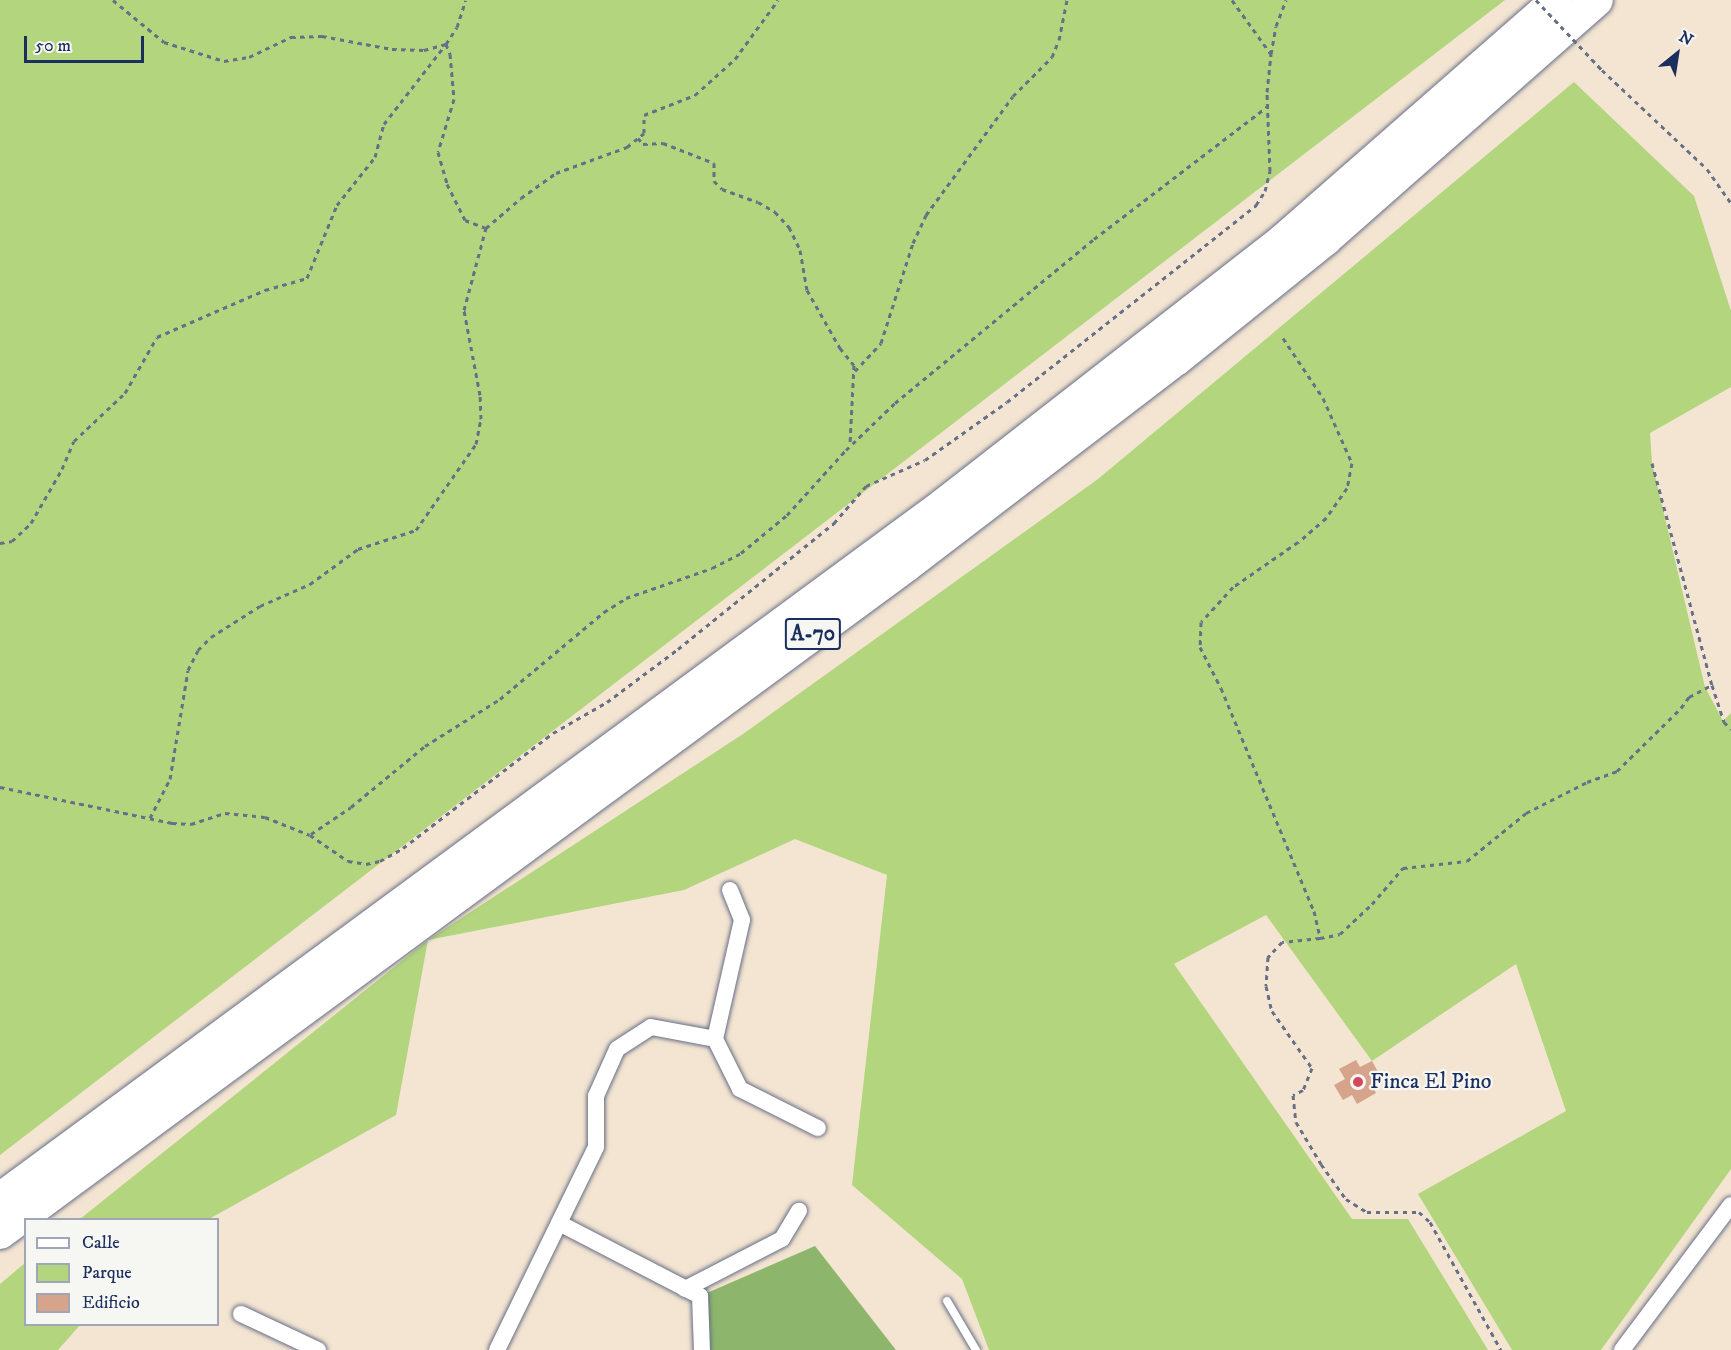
<!DOCTYPE html>
<html>
<head>
<meta charset="utf-8">
<style>
	body { margin:0 }
	#map { position:relative; width:1731px; height:1350px; overflow:hidden; background:#f4e5d2; font-family:"IM FELL DW Pica",serif }
	div>[style] { position:absolute }
	.green>* { inset:0; background:#b2d57d }
	.forest>* { inset:0; background:#8db66c }
	.building>* { inset:0; background:#d6a48b }
	.path>* { height:3px; margin-top:-1.5px; transform-origin:0; background:repeating-linear-gradient(90deg,#676f87 0 4.5px,transparent 0 9px) }
	.roads { filter:drop-shadow(0 0 2px #676f87) drop-shadow(0 0 2px #676f87) }
	.lane>* { height:8px; margin:-4px; padding:0 4px; transform-origin:4px; border-radius:4px; background:#fff }
	.street>* { height:16px; margin:-8px; padding:0 8px; transform-origin:8px; border-radius:8px; background:#fff }
	.highway>* { height:32px; margin:-16px; padding:0 16px; transform-origin:16px; border-radius:16px; background:#fff }
	.path-bridge>* { height:3px; margin-top:-1.5px; transform-origin:0; background:repeating-linear-gradient(90deg,#676f87 0 4.5px,transparent 0 9px) }
	.dots>* { width:16px; height:16px; translate:-50% -50%; box-sizing:border-box; border:3px solid #f6f6f2; border-radius:50% }
	span { translate:-50% -50%; white-space:nowrap; text-align:center; line-height:1.15; -webkit-text-stroke:4.5px #f6f6f2; paint-order:stroke }
	.shield-label span { padding:2px 4px; background:#f6f6f2; border:2px solid; border-radius:4px; -webkit-text-stroke-width:0 }
	.shield-label { font-size:21px; color:#1b2f5e; font-weight:700 }
	.poi-label { font-size:22px; color:#1b2f5e }
	.left { translate:0 -50%; text-align:left }
	.legend { position:absolute; left:24px; top:1218px; width:195px; height:108px; box-sizing:border-box; background:#f6f6f2; border:2px solid #9ea6b7; margin:0; padding:8px 10px; list-style:none; font-size:18px; color:#1b2f5e }
	.legend li { display:flex; align-items:center; gap:12px; height:30px }
	.legend b { width:30px; border:2px solid #9ea6b7 }
	.north { position:absolute; left:1647px; top:24px; width:60px; height:60px; -webkit-text-stroke:4px #f6f6f2; paint-order:stroke; rotate:30deg; font-size:16px; font-weight:700; line-height:24px; text-align:center; color:#1b2f5e }
	.north::after { content:''; display:block; margin:auto; width:21px; height:27px; background:#1b2f5e; clip-path:polygon(50% 0,100% 100%,50% 72%,0 100%) }
	.scale { position:absolute; left:24px; top:36px; width:120px; height:27px; box-sizing:border-box; border:3px solid #1b2f5e; border-top:0; padding-left:8px; font-size:18px; line-height:21px; white-space:nowrap; color:#1b2f5e; -webkit-text-stroke:4px #f6f6f2; paint-order:stroke }
</style>
</head>
<body>
<div id="map">
	<div class="green">
		<div style="clip-path:polygon(0 0,1505px 0,0 1155px)"></div>
		<div style="clip-path:polygon(1574px 82px,1694px 196px,1731px 311px,1731px 387px,1650px 433px,1652px 463px,1705px 687px,1723px 721px,1731px 713px,1731px 1169px,1601px 1350px,1512px 1350px,1418px 1194px,1566px 1111px,1516px 964px,1372px 1061px,1266px 915px,1174px 964px,1352px 1219px,1408px 1219px,1488px 1350px,989px 1350px,962px 1279px,852px 1185px,887px 875px,795px 839px,684px 890px,428px 940px,396px 1115px,209px 1219px,80px 1219px,428px 940px,743px 734px,1098px 479px)"></div>
		<div style="clip-path:polygon(25px 1263px,26px 1324px,80px 1325px,58px 1350px,0 1350px,0 1284px)"></div>
	</div>
	<div class="forest">
		<div style="clip-path:polygon(815px 1246px,896px 1350px,702px 1350px,700px 1296px)"></div>
	</div>
	<div class="building">
		<div style="clip-path:polygon(1356px 1060px,1360px 1067px,1372px 1061px,1382px 1079px,1372px 1085px,1376px 1093px,1357px 1104px,1352px 1095px,1343px 1100px,1334px 1085px,1345px 1079px,1339px 1069px)"></div>
	</div>
	<div class="path">
		<div style="left:113px;top:0;width:66px;rotate:39.5deg"></div>
		<div style="left:164px;top:42px;width:63px;rotate:17.6deg"></div>
		<div style="left:224px;top:61px;width:25px;rotate:-9deg"></div>
		<div style="left:249px;top:57px;width:47px;rotate:-25.5deg"></div>
		<div style="left:291px;top:37px;width:31px;rotate:-2deg"></div>
		<div style="left:322px;top:36px;width:71px;rotate:10.5deg"></div>
		<div style="left:392px;top:49px;width:32px;rotate:2deg"></div>
		<div style="left:424px;top:50px;width:23px;rotate:-15deg"></div>
		<div style="left:446px;top:44px;width:20px;rotate:-57deg"></div>
		<div style="left:457px;top:27px;width:28px;rotate:-72deg"></div>
		<div style="left:1232px;top:0;width:67px;rotate:54.2deg"></div>
		<div style="left:1602px;top:70px;width:144px;rotate:43.3deg"></div>
		<div style="left:1707px;top:169px;width:42px;rotate:54.8deg"></div>
		<div style="left:638px;top:138px;width:8px;rotate:50deg"></div>
		<div style="left:643px;top:144px;width:20px;rotate:-3deg"></div>
		<div style="left:663px;top:143px;width:55px;rotate:21.4deg"></div>
		<div style="left:714px;top:163px;width:18px;rotate:90deg"></div>
		<div style="left:714px;top:181px;width:11px;rotate:45deg"></div>
		<div style="left:722px;top:189px;width:38px;rotate:20deg"></div>
		<div style="left:758px;top:202px;width:20px;rotate:30deg"></div>
		<div style="left:775px;top:212px;width:21px;rotate:47deg"></div>
		<div style="left:789px;top:227px;width:25px;rotate:64deg"></div>
		<div style="left:800px;top:250px;width:41px;rotate:80.1deg"></div>
		<div style="left:807px;top:290px;width:67px;rotate:60.4deg"></div>
		<div style="left:840px;top:348px;width:22px;rotate:51deg"></div>
		<div style="left:854px;top:365px;width:79px;rotate:92.9deg"></div>
		<div style="left:1283px;top:338px;width:72px;rotate:56.3deg"></div>
		<div style="left:1323px;top:398px;width:71px;rotate:66deg"></div>
		<div style="left:1352px;top:463px;width:25px;rotate:101deg"></div>
		<div style="left:1347px;top:488px;width:37px;rotate:125deg"></div>
		<div style="left:1326px;top:518px;width:37px;rotate:139deg"></div>
		<div style="left:1298px;top:542px;width:79px;rotate:145.3deg"></div>
		<div style="left:1233px;top:587px;width:47px;rotate:132.4deg"></div>
		<div style="left:1201px;top:622px;width:25px;rotate:92deg"></div>
		<div style="left:1200px;top:647px;width:46px;rotate:62.9deg"></div>
		<div style="left:1221px;top:688px;width:242px;rotate:67.4deg"></div>
		<div style="left:1314px;top:911px;width:28px;rotate:77deg"></div>
		<div style="left:1320px;top:938px;width:38px;rotate:174deg"></div>
		<div style="left:1282px;top:942px;width:21px;rotate:133deg"></div>
		<div style="left:1268px;top:957px;width:29px;rotate:94deg"></div>
		<div style="left:1266px;top:986px;width:26px;rotate:77deg"></div>
		<div style="left:1272px;top:1011px;width:70px;rotate:54.9deg"></div>
		<div style="left:1312px;top:1068px;width:24px;rotate:112deg"></div>
		<div style="left:1303px;top:1090px;width:11px;rotate:153deg"></div>
		<div style="left:1293px;top:1095px;width:27px;rotate:84deg"></div>
		<div style="left:1296px;top:1122px;width:49px;rotate:59.2deg"></div>
		<div style="left:1321px;top:1164px;width:43px;rotate:54.5deg"></div>
		<div style="left:1346px;top:1199px;width:25px;rotate:32deg"></div>
		<div style="left:1367px;top:1212px;width:52px"></div>
		<div style="left:1419px;top:1212px;width:15px;rotate:42deg"></div>
		<div style="left:1430px;top:1222px;width:146px;rotate:61deg"></div>
		<div style="left:855px;top:371px;width:38px;rotate:-47deg"></div>
		<div style="left:881px;top:343px;width:105px;rotate:-72.3deg"></div>
		<div style="left:913px;top:243px;width:31px;rotate:-65deg"></div>
		<div style="left:926px;top:215px;width:147px;rotate:-53.8deg"></div>
		<div style="left:1013px;top:96px;width:55px;rotate:-45deg"></div>
		<div style="left:1052px;top:57px;width:18px;rotate:-68deg"></div>
		<div style="left:1059px;top:40px;width:41px;rotate:-78.7deg"></div>
		<div style="left:1652px;top:463px;width:230px;rotate:74.9deg"></div>
		<div style="left:1712px;top:685px;width:39px;rotate:72deg"></div>
		<div style="left:1724px;top:722px;width:10px;rotate:45deg"></div>
		<div style="left:0;top:543px;width:12px;rotate:-9deg"></div>
		<div style="left:12px;top:541px;width:26px;rotate:-43deg"></div>
		<div style="left:31px;top:523px;width:62px;rotate:-60.1deg"></div>
		<div style="left:62px;top:469px;width:30px;rotate:-67deg"></div>
		<div style="left:74px;top:441px;width:70px;rotate:-43.3deg"></div>
		<div style="left:125px;top:393px;width:64px;rotate:-60.3deg"></div>
		<div style="left:157px;top:337px;width:118px;rotate:-23.5deg"></div>
		<div style="left:265px;top:290px;width:44px;rotate:-15.9deg"></div>
		<div style="left:307px;top:278px;width:79px;rotate:-67.7deg"></div>
		<div style="left:337px;top:205px;width:61px;rotate:-51.6deg"></div>
		<div style="left:375px;top:157px;width:34px;rotate:-75deg"></div>
		<div style="left:384px;top:124px;width:101px;rotate:-52.2deg"></div>
		<div style="left:446px;top:44px;width:11px;rotate:68deg"></div>
		<div style="left:450px;top:54px;width:45px;rotate:84.9deg"></div>
		<div style="left:454px;top:99px;width:55px;rotate:106.8deg"></div>
		<div style="left:438px;top:152px;width:33px;rotate:74deg"></div>
		<div style="left:447px;top:184px;width:40px;rotate:63.4deg"></div>
		<div style="left:465px;top:220px;width:22px;rotate:21deg"></div>
		<div style="left:486px;top:228px;width:46px;rotate:-40.6deg"></div>
		<div style="left:521px;top:198px;width:43px;rotate:-35.5deg"></div>
		<div style="left:556px;top:173px;width:76px;rotate:-20.1deg"></div>
		<div style="left:627px;top:147px;width:22px;rotate:-39deg"></div>
		<div style="left:644px;top:133px;width:18px;rotate:-90deg"></div>
		<div style="left:644px;top:115px;width:55px;rotate:-21.4deg"></div>
		<div style="left:695px;top:95px;width:54px;rotate:-42deg"></div>
		<div style="left:735px;top:59px;width:73px;rotate:-53.9deg"></div>
		<div style="left:0;top:787px;width:176px;rotate:11.8deg"></div>
		<div style="left:172px;top:823px;width:19px;rotate:3deg"></div>
		<div style="left:191px;top:824px;width:36px;rotate:-18deg"></div>
		<div style="left:225px;top:813px;width:40px;rotate:5.7deg"></div>
		<div style="left:265px;top:817px;width:48px;rotate:21.8deg"></div>
		<div style="left:310px;top:835px;width:46px;rotate:34.4deg"></div>
		<div style="left:348px;top:861px;width:18px;rotate:9deg"></div>
		<div style="left:366px;top:864px;width:14px;rotate:-12deg"></div>
		<div style="left:380px;top:861px;width:26px;rotate:-29deg"></div>
		<div style="left:403px;top:848px;width:189px;rotate:-37.5deg"></div>
		<div style="left:553px;top:733px;width:62px;rotate:-29.9deg"></div>
		<div style="left:607px;top:702px;width:89px;rotate:-36.7deg"></div>
		<div style="left:678px;top:649px;width:201px;rotate:-38.9deg"></div>
		<div style="left:834px;top:523px;width:49px;rotate:-49.1deg"></div>
		<div style="left:866px;top:486px;width:64px;rotate:-23.8deg"></div>
		<div style="left:925px;top:460px;width:100px;rotate:-35.3deg"></div>
		<div style="left:1007px;top:402px;width:318px;rotate:-38.3deg"></div>
		<div style="left:1256px;top:205px;width:17px;rotate:-57deg"></div>
		<div style="left:1265px;top:191px;width:21px;rotate:-76deg"></div>
		<div style="left:1270px;top:171px;width:79px;rotate:-92.2deg"></div>
		<div style="left:1267px;top:92px;width:38px;rotate:-84deg"></div>
		<div style="left:1271px;top:54px;width:28px;rotate:-80deg"></div>
		<div style="left:1276px;top:26px;width:28px;rotate:-69deg"></div>
		<div style="left:150px;top:818px;width:44px;rotate:-62.9deg"></div>
		<div style="left:170px;top:779px;width:110px;rotate:-80.6deg"></div>
		<div style="left:188px;top:670px;width:22px;rotate:-63deg"></div>
		<div style="left:198px;top:650px;width:18px;rotate:-45deg"></div>
		<div style="left:211px;top:637px;width:58px;rotate:-32.3deg"></div>
		<div style="left:260px;top:606px;width:55px;rotate:-23.7deg"></div>
		<div style="left:310px;top:584px;width:59px;rotate:-36.1deg"></div>
		<div style="left:358px;top:549px;width:61px;rotate:-18.1deg"></div>
		<div style="left:416px;top:530px;width:105px;rotate:-55.1deg"></div>
		<div style="left:476px;top:444px;width:25px;rotate:-79deg"></div>
		<div style="left:481px;top:419px;width:24px;rotate:-92deg"></div>
		<div style="left:480px;top:395px;width:86px;rotate:-100.7deg"></div>
		<div style="left:464px;top:310px;width:85px;rotate:-75deg"></div>
		<div style="left:311px;top:834px;width:48px;rotate:-34deg"></div>
		<div style="left:351px;top:807px;width:96px;rotate:-39.5deg"></div>
		<div style="left:425px;top:746px;width:89px;rotate:-32.1deg"></div>
		<div style="left:500px;top:699px;width:136px;rotate:-39.9deg"></div>
		<div style="left:604px;top:612px;width:26px;rotate:-32deg"></div>
		<div style="left:626px;top:598px;width:91px;rotate:-19.2deg"></div>
		<div style="left:712px;top:568px;width:33px;rotate:-27deg"></div>
		<div style="left:741px;top:553px;width:60px;rotate:-39.6deg"></div>
		<div style="left:787px;top:515px;width:88px;rotate:-47.8deg"></div>
		<div style="left:846px;top:450px;width:68px;rotate:-43.8deg"></div>
		<div style="left:895px;top:403px;width:258px;rotate:-39.5deg"></div>
		<div style="left:1094px;top:239px;width:219px;rotate:-37.4deg"></div>
		<div style="left:1320px;top:938px;width:20px;rotate:-11deg"></div>
		<div style="left:1340px;top:934px;width:44px;rotate:-43.2deg"></div>
		<div style="left:1372px;top:904px;width:48px;rotate:-49.3deg"></div>
		<div style="left:1403px;top:868px;width:64px;rotate:-6.2deg"></div>
		<div style="left:1467px;top:861px;width:76px;rotate:-39.1deg"></div>
		<div style="left:1526px;top:813px;width:68px;rotate:-26.9deg"></div>
		<div style="left:1587px;top:782px;width:32px;rotate:-20deg"></div>
		<div style="left:1617px;top:771px;width:90px;rotate:-44.5deg"></div>
		<div style="left:1681px;top:708px;width:14px;rotate:-54deg"></div>
		<div style="left:1689px;top:697px;width:26px;rotate:-28deg"></div>
	</div>
	<div class="roads">
		<div class="lane">
			<div style="left:947px;top:1301px;width:57px;rotate:59.4deg"></div>
		</div>
		<div class="street">
			<div style="left:730px;top:890px;width:32px;rotate:68deg"></div>
			<div style="left:742px;top:920px;width:122px;rotate:102.8deg"></div>
			<div style="left:715px;top:1039px;width:56px;rotate:63.4deg"></div>
			<div style="left:740px;top:1089px;width:87px;rotate:26.6deg"></div>
			<div style="left:559px;top:1223px;width:159px;rotate:27.4deg"></div>
			<div style="left:700px;top:1296px;width:54px;rotate:87.9deg"></div>
			<div style="left:685px;top:1289px;width:109px;rotate:-27.3deg"></div>
			<div style="left:782px;top:1239px;width:33px;rotate:-59deg"></div>
			<div style="left:241px;top:1314px;width:85px;rotate:25.1deg"></div>
			<div style="left:497px;top:1350px;width:226px;rotate:-64deg"></div>
			<div style="left:596px;top:1147px;width:51px;rotate:-90deg"></div>
			<div style="left:596px;top:1096px;width:51px;rotate:-65.9deg"></div>
			<div style="left:617px;top:1049px;width:40px;rotate:-32.9deg"></div>
			<div style="left:651px;top:1027px;width:65px;rotate:10.6deg"></div>
			<div style="left:1622px;top:1350px;width:181px;rotate:-53.1deg"></div>
		</div>
		<div class="highway">
			<div style="left:0;top:1199px;width:1171px;rotate:-36.35deg"></div>
			<div style="left:943px;top:505px;width:431px;rotate:-37.9deg"></div>
			<div style="left:1283px;top:240px;width:364px;rotate:-41.2deg"></div>
			<div style="left:0;top:1233px;width:1125px;rotate:-36.36deg"></div>
			<div style="left:906px;top:566px;width:341px;rotate:-37.4deg"></div>
			<div style="left:1177px;top:359px;width:191px;rotate:-38.8deg"></div>
			<div style="left:1326px;top:239px;width:361px;rotate:-41.4deg"></div>
		</div>
	</div>
	<div class="path-bridge">
		<div style="left:1536px;top:0;width:96px;rotate:46.7deg"></div>
	</div>
	<div class="dots">
		<div style="left:1358px;top:1082px;background:#d1495b"></div>
	</div>
	<div class="shield-label">
		<span style="left:813px;top:634px">A-70</span>
	</div>
	<div class="poi-label">
		<span class="left" style="left:1370px;top:1082px">Finca El Pino</span>
	</div>
	<ul class="legend">
	<li><b style="height:8px;background:#fff"></b>Calle</li>
	<li><b style="height:16px;background:#b2d57d"></b>Parque</li>
	<li><b style="height:16px;background:#d6a48b"></b>Edificio</li>
	</ul>
	<div class="north">N</div>
	<div class="scale">50 m</div>
</div>
</body>
</html>
